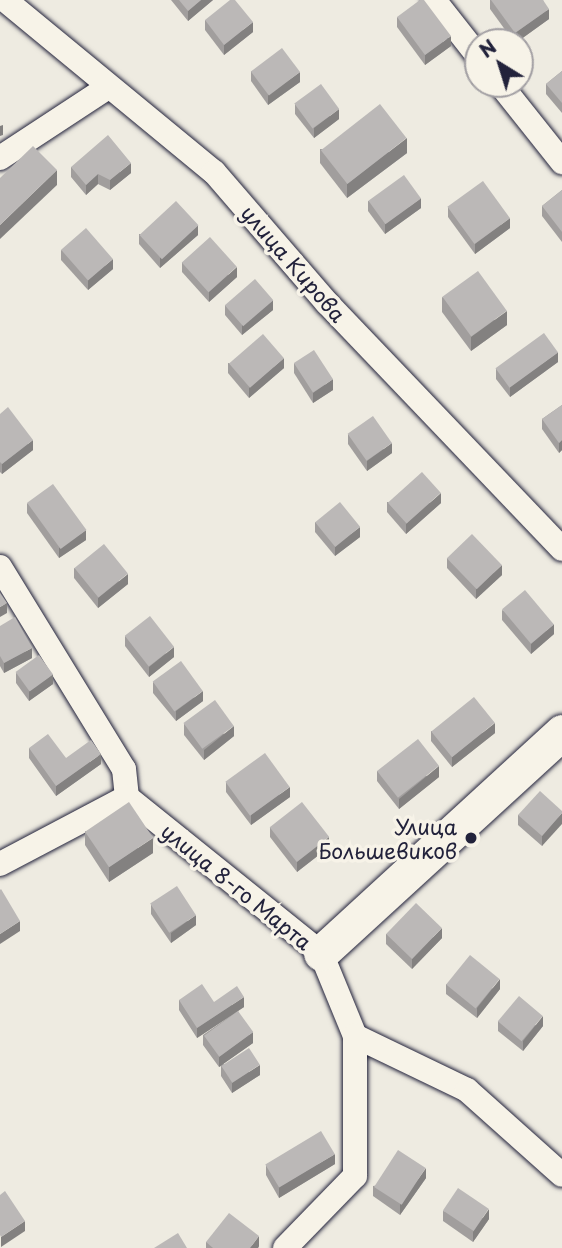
<!DOCTYPE html>
<html>
<head>
<meta charset="utf-8">
<style>
	body { margin:0 }
	#map { position:relative; width:562px; height:1248px; overflow:hidden; background:#eeebe1; font-family:"Playpen Sans",sans-serif }
	div>[style] { position:absolute }
	.roads { filter:drop-shadow(0 0 2px #22223b) drop-shadow(0 0 2px #22223b) }
	.street>* { height:24px; margin:-12px; padding:0 12px; transform-origin:12px; border-radius:12px; background:#f7f3e8 }
	.secondary>* { height:35px; margin:-17.5px; padding:0 17.5px; transform-origin:17.5px; border-radius:17.5px; background:#f7f3e8 }
	.wall>* { inset:0; background:#a19e9d }
	.shaded-wall>* { inset:0; background:#838180 }
	.building>* { inset:0; background:#bbb8b7; transform-origin:0 0 }
	.dots>* { width:19px; height:19px; translate:-50% -50%; box-sizing:border-box; border:4px solid #f7f3e8; border-radius:50% }
	span { translate:-50% -50%; white-space:nowrap; text-align:center; line-height:1.15; -webkit-text-stroke:7px #f7f3e8; paint-order:stroke }
	.street-label { font-size:21px; color:#22223b }
	.poi-label { font-size:21px; color:#22223b }
	.right { translate:-100% -50%; text-align:right }
	.north { position:absolute; left:464px; top:28px; width:70px; height:70px; box-sizing:border-box; background:#f7f3e8; border:2px solid #a29fa3; border-radius:50%; rotate:322deg; font-size:19px; font-weight:700; line-height:28px; text-align:center; color:#22223b }
	.north::after { content:''; display:block; margin:auto; width:24px; height:32px; background:#22223b; clip-path:polygon(50% 0,100% 100%,50% 72%,0 100%) }
</style>
</head>
<body>
<div id="map">
	<div class="roads">
		<div class="street">
			<div style="left:5px;top:0;width:271px;rotate:39.5deg"></div>
			<div style="left:214px;top:172px;width:173px;rotate:49.2deg"></div>
			<div style="left:327px;top:303px;width:340px;rotate:46.3deg"></div>
			<div style="left:434px;top:0;width:71px;rotate:51.8deg"></div>
			<div style="left:500px;top:84px;width:100px;rotate:51.5deg"></div>
			<div style="left:0;top:158px;width:129px;rotate:-33.3deg"></div>
			<div style="left:0;top:567px;width:237px;rotate:58.5deg"></div>
			<div style="left:124px;top:769px;width:28px;rotate:84deg"></div>
			<div style="left:127px;top:797px;width:249px;rotate:38.8deg"></div>
			<div style="left:321px;top:953px;width:90px;rotate:67.7deg"></div>
			<div style="left:355px;top:1036px;width:124px;rotate:25.7deg"></div>
			<div style="left:467px;top:1090px;width:127px;rotate:41.8deg"></div>
			<div style="left:0;top:864px;width:144px;rotate:-27.8deg"></div>
			<div style="left:285px;top:1248px;width:100px;rotate:-45.8deg"></div>
			<div style="left:355px;top:1176px;width:140px;rotate:-90deg"></div>
		</div>
		<div class="secondary">
			<div style="left:321px;top:953px;width:327px;rotate:-42.5deg"></div>
		</div>
	</div>
	<div class="wall">
		<div style="clip-path:polygon(171px 0,213px 0,188px 21px)"></div>
		<div style="clip-path:polygon(490px 0,543px 0,549px 19px,517px 42px,514px 42px,490px 9px)"></div>
		<div style="clip-path:polygon(397px 17px,451px 46px,425px 65px,397px 27px)"></div>
		<div style="clip-path:polygon(205px 20px,253px 32px,224px 55px,205px 30px)"></div>
		<div style="clip-path:polygon(251px 71px,300px 82px,268px 105px,251px 81px)"></div>
		<div style="clip-path:polygon(562px 71px,562px 113px,546px 94px,546px 84px)"></div>
		<div style="clip-path:polygon(295px 104px,339px 119px,314px 138px,295px 114px)"></div>
		<div style="clip-path:polygon(320px 149px,407px 153px,347px 198px,320px 163px)"></div>
		<div style="clip-path:polygon(71px 167px,131px 173px,110px 190px,98px 184px,86px 195px,71px 177px)"></div>
		<div style="clip-path:polygon(562px 190px,562px 242px,542px 216px,542px 206px)"></div>
		<div style="clip-path:polygon(368px 201px,421px 208px,385px 234px,368px 211px)"></div>
		<div style="clip-path:polygon(448px 207px,510px 228px,475px 254px,448px 217px)"></div>
		<div style="clip-path:polygon(139px 234px,198px 235px,160px 268px,139px 244px)"></div>
		<div style="clip-path:polygon(61px 250px,113px 269px,88px 290px,61px 260px)"></div>
		<div style="clip-path:polygon(182px 262px,237px 277px,209px 302px,182px 272px)"></div>
		<div style="clip-path:polygon(442px 297px,507px 325px,471px 351px,442px 312px)"></div>
		<div style="clip-path:polygon(225px 305px,273px 310px,242px 335px,225px 315px)"></div>
		<div style="clip-path:polygon(558px 362px,510px 397px,496px 379px,496px 369px)"></div>
		<div style="clip-path:polygon(228px 363px,284px 368px,249px 398px,228px 373px)"></div>
		<div style="clip-path:polygon(294px 363px,333px 390px,313px 403px,294px 373px)"></div>
		<div style="clip-path:polygon(562px 405px,562px 450px,559px 453px,542px 429px,542px 419px)"></div>
		<div style="clip-path:polygon(0 414px,33px 450px,2px 474px,0 472px)"></div>
		<div style="clip-path:polygon(348px 434px,392px 453px,367px 471px,348px 444px)"></div>
		<div style="clip-path:polygon(387px 502px,441px 503px,406px 534px,387px 512px)"></div>
		<div style="clip-path:polygon(27px 503px,86px 540px,59px 558px,27px 513px)"></div>
		<div style="clip-path:polygon(315px 522px,360px 537px,335px 556px,315px 532px)"></div>
		<div style="clip-path:polygon(447px 558px,502px 575px,476px 599px,447px 568px)"></div>
		<div style="clip-path:polygon(74px 568px,128px 584px,98px 608px,74px 578px)"></div>
		<div style="clip-path:polygon(502px 610px,554px 634px,531px 654px,502px 620px)"></div>
		<div style="clip-path:polygon(0 626px,32px 658px,4px 673px,0 666px)"></div>
		<div style="clip-path:polygon(125px 636px,174px 657px,149px 677px,125px 646px)"></div>
		<div style="clip-path:polygon(16px 673px,53px 684px,29px 701px,16px 683px)"></div>
		<div style="clip-path:polygon(153px 682px,203px 701px,176px 721px,153px 693px)"></div>
		<div style="clip-path:polygon(184px 724px,234px 736px,204px 760px,184px 735px)"></div>
		<div style="clip-path:polygon(431px 731px,495px 733px,452px 767px,431px 741px)"></div>
		<div style="clip-path:polygon(29px 748px,66px 758px,101px 764px,56px 796px,29px 758px)"></div>
		<div style="clip-path:polygon(377px 771px,439px 777px,399px 809px,377px 781px)"></div>
		<div style="clip-path:polygon(226px 782px,290px 797px,251px 825px,226px 792px)"></div>
		<div style="clip-path:polygon(562px 811px,542px 846px,518px 825px,518px 815px)"></div>
		<div style="clip-path:polygon(270px 827px,329px 847px,297px 872px,270px 837px)"></div>
		<div style="clip-path:polygon(85px 831px,153px 853px,109px 882px,85px 845px)"></div>
		<div style="clip-path:polygon(151px 904px,196px 925px,171px 943px,151px 914px)"></div>
		<div style="clip-path:polygon(386px 934px,442px 938px,412px 969px,386px 944px)"></div>
		<div style="clip-path:polygon(446px 984px,500px 989px,477px 1018px,446px 994px)"></div>
		<div style="clip-path:polygon(179px 1000px,214px 1002px,244px 1007px,238px 1011px,253px 1043px,223px 1064px,260px 1075px,232px 1093px,221px 1076px,221px 1066px,219px 1067px,203px 1045px,203px 1035px,232px 1015px,197px 1038px,179px 1010px)"></div>
		<div style="clip-path:polygon(498px 1021px,543px 1026px,523px 1051px,498px 1031px)"></div>
		<div style="clip-path:polygon(335px 1164px,279px 1198px,266px 1175px,266px 1165px)"></div>
		<div style="clip-path:polygon(426px 1178px,400px 1215px,373px 1196px,373px 1186px)"></div>
		<div style="clip-path:polygon(443px 1211px,489px 1219px,473px 1242px,443px 1221px)"></div>
		<div style="clip-path:polygon(206px 1242px,259px 1246px,258px 1248px,206px 1248px)"></div>
	</div>
	<div class="shaded-wall">
		<div style="clip-path:polygon(201px 0,213px 0,188px 21px,188px 11px)"></div>
		<div style="clip-path:polygon(549px 9px,549px 19px,517px 42px,515px 42px,515px 33px)"></div>
		<div style="clip-path:polygon(253px 22px,253px 32px,224px 55px,224px 45px)"></div>
		<div style="clip-path:polygon(451px 36px,451px 46px,425px 65px,425px 55px)"></div>
		<div style="clip-path:polygon(300px 72px,300px 82px,268px 105px,268px 95px)"></div>
		<div style="clip-path:polygon(339px 109px,339px 119px,314px 138px,314px 128px)"></div>
		<div style="clip-path:polygon(3px 125px,3px 135px,0 136px,0 126px)"></div>
		<div style="clip-path:polygon(407px 138px,407px 153px,347px 198px,347px 184px)"></div>
		<div style="clip-path:polygon(131px 163px,131px 173px,110px 190px,110px 180px)"></div>
		<div style="clip-path:polygon(57px 170px,57px 185px,0 239px,0 225px)"></div>
		<div style="clip-path:polygon(98px 174px,98px 184px,86px 195px,86px 185px)"></div>
		<div style="clip-path:polygon(421px 198px,421px 208px,385px 234px,385px 224px)"></div>
		<div style="clip-path:polygon(510px 218px,510px 228px,475px 254px,475px 244px)"></div>
		<div style="clip-path:polygon(198px 225px,198px 235px,160px 268px,160px 258px)"></div>
		<div style="clip-path:polygon(113px 259px,113px 269px,88px 290px,88px 280px)"></div>
		<div style="clip-path:polygon(237px 267px,237px 277px,209px 302px,209px 292px)"></div>
		<div style="clip-path:polygon(273px 300px,273px 310px,242px 335px,242px 325px)"></div>
		<div style="clip-path:polygon(507px 311px,507px 325px,471px 351px,471px 337px)"></div>
		<div style="clip-path:polygon(558px 352px,558px 362px,510px 397px,510px 387px)"></div>
		<div style="clip-path:polygon(284px 358px,284px 368px,249px 398px,249px 388px)"></div>
		<div style="clip-path:polygon(333px 379px,333px 390px,313px 403px,313px 393px)"></div>
		<div style="clip-path:polygon(33px 440px,33px 450px,2px 474px,2px 464px)"></div>
		<div style="clip-path:polygon(562px 440px,562px 450px,559px 453px,559px 443px)"></div>
		<div style="clip-path:polygon(392px 443px,392px 453px,367px 471px,367px 461px)"></div>
		<div style="clip-path:polygon(441px 493px,441px 503px,406px 534px,406px 524px)"></div>
		<div style="clip-path:polygon(360px 527px,360px 537px,335px 556px,335px 546px)"></div>
		<div style="clip-path:polygon(86px 530px,86px 540px,59px 558px,59px 548px)"></div>
		<div style="clip-path:polygon(502px 565px,502px 575px,476px 599px,476px 589px)"></div>
		<div style="clip-path:polygon(128px 574px,128px 584px,98px 608px,98px 598px)"></div>
		<div style="clip-path:polygon(7px 603px,7px 613px,0 617px,0 607px)"></div>
		<div style="clip-path:polygon(554px 624px,554px 634px,531px 654px,531px 644px)"></div>
		<div style="clip-path:polygon(174px 647px,174px 657px,149px 677px,149px 667px)"></div>
		<div style="clip-path:polygon(32px 648px,32px 658px,4px 673px,4px 663px)"></div>
		<div style="clip-path:polygon(53px 674px,53px 684px,29px 701px,29px 691px)"></div>
		<div style="clip-path:polygon(203px 691px,203px 701px,176px 721px,176px 711px)"></div>
		<div style="clip-path:polygon(495px 723px,495px 733px,452px 767px,452px 757px)"></div>
		<div style="clip-path:polygon(234px 726px,234px 736px,204px 760px,204px 750px)"></div>
		<div style="clip-path:polygon(101px 754px,101px 764px,56px 796px,56px 786px)"></div>
		<div style="clip-path:polygon(439px 766px,439px 777px,399px 809px,399px 799px)"></div>
		<div style="clip-path:polygon(290px 787px,290px 797px,251px 825px,251px 815px)"></div>
		<div style="clip-path:polygon(562px 813px,562px 824px,542px 846px,542px 836px)"></div>
		<div style="clip-path:polygon(329px 837px,329px 847px,297px 872px,297px 862px)"></div>
		<div style="clip-path:polygon(153px 838px,153px 853px,109px 882px,109px 867px)"></div>
		<div style="clip-path:polygon(196px 915px,196px 925px,171px 943px,171px 933px)"></div>
		<div style="clip-path:polygon(20px 921px,20px 931px,0 944px,0 934px)"></div>
		<div style="clip-path:polygon(442px 928px,442px 938px,412px 969px,412px 959px)"></div>
		<div style="clip-path:polygon(500px 979px,500px 989px,477px 1018px,477px 1008px)"></div>
		<div style="clip-path:polygon(244px 997px,244px 1007px,197px 1038px,197px 1028px)"></div>
		<div style="clip-path:polygon(543px 1016px,543px 1026px,523px 1051px,523px 1041px)"></div>
		<div style="clip-path:polygon(253px 1032px,253px 1043px,219px 1067px,219px 1057px)"></div>
		<div style="clip-path:polygon(260px 1065px,260px 1075px,232px 1093px,232px 1083px)"></div>
		<div style="clip-path:polygon(335px 1154px,335px 1164px,279px 1198px,279px 1187px)"></div>
		<div style="clip-path:polygon(426px 1168px,426px 1178px,400px 1215px,400px 1205px)"></div>
		<div style="clip-path:polygon(489px 1209px,489px 1219px,473px 1242px,473px 1232px)"></div>
		<div style="clip-path:polygon(25px 1221px,25px 1231px,1px 1247px,1px 1237px)"></div>
		<div style="clip-path:polygon(259px 1236px,259px 1246px,258px 1248px,250px 1248px)"></div>
	</div>
	<div class="building">
		<div style="clip-path:polygon(179px 0,201px 0,188px 11px)"></div>
		<div style="clip-path:polygon(230px 0,235px 0,253px 22px,224px 45px,205px 20px)"></div>
		<div style="clip-path:polygon(420px 0,424px 0,451px 36px,425px 55px,397px 17px)"></div>
		<div style="clip-path:polygon(491px 0,543px 0,549px 9px,515px 33px)"></div>
		<div style="left:282px;top:48px;width:30px;height:39px;rotate:53deg"></div>
		<div style="clip-path:polygon(562px 71px,562px 103px,546px 84px)"></div>
		<div style="left:321px;top:84px;width:31px;height:33px;rotate:54deg"></div>
		<div style="left:380px;top:104px;width:43px;height:75px;rotate:52deg"></div>
		<div style="clip-path:polygon(108px 135px,131px 163px,110px 180px,98px 174px,86px 185px,71px 167px)"></div>
		<div style="clip-path:polygon(33px 146px,57px 170px,0 225px,0 178px)"></div>
		<div style="left:404px;top:175px;width:29px;height:44px;rotate:54deg"></div>
		<div style="left:483px;top:181px;width:46px;height:44px;rotate:54deg"></div>
		<div style="clip-path:polygon(562px 190px,562px 232px,542px 206px)"></div>
		<div style="left:176px;top:201px;width:33px;height:50px;rotate:47deg"></div>
		<div style="left:86px;top:228px;width:41px;height:33px;rotate:49deg"></div>
		<div style="left:210px;top:237px;width:40px;height:38px;rotate:48deg"></div>
		<div style="left:478px;top:271px;width:49px;height:44px;rotate:54deg"></div>
		<div style="left:255px;top:279px;width:28px;height:40px;rotate:49deg"></div>
		<div style="left:544px;top:333px;width:24px;height:60px;rotate:54deg"></div>
		<div style="left:263px;top:334px;width:32px;height:45px;rotate:49deg"></div>
		<div style="left:314px;top:350px;width:35px;height:24px;rotate:57deg"></div>
		<div style="clip-path:polygon(562px 405px,562px 440px,559px 443px,542px 419px)"></div>
		<div style="clip-path:polygon(8px 407px,33px 440px,2px 464px,0 462px,0 414px)"></div>
		<div style="left:373px;top:416px;width:33px;height:31px;rotate:55deg"></div>
		<div style="left:422px;top:472px;width:28px;height:46px;rotate:48deg"></div>
		<div style="left:53px;top:484px;width:57px;height:32px;rotate:54deg"></div>
		<div style="left:340px;top:502px;width:32px;height:32px;rotate:51deg"></div>
		<div style="left:472px;top:534px;width:43px;height:35px;rotate:46deg"></div>
		<div style="left:104px;top:544px;width:38px;height:38px;rotate:51deg"></div>
		<div style="left:525px;top:590px;width:45px;height:30px;rotate:50deg"></div>
		<div style="clip-path:polygon(0 593px,7px 603px,0 607px)"></div>
		<div style="left:150px;top:616px;width:39px;height:32px;rotate:52deg"></div>
		<div style="clip-path:polygon(15px 617px,32px 648px,4px 663px,0 656px,0 626px)"></div>
		<div style="left:39px;top:655px;width:24px;height:29px;rotate:54deg"></div>
		<div style="left:181px;top:661px;width:37px;height:35px;rotate:54deg"></div>
		<div style="left:474px;top:697px;width:33px;height:55px;rotate:51deg"></div>
		<div style="left:215px;top:700px;width:32px;height:39px;rotate:54deg"></div>
		<div style="clip-path:polygon(48px 734px,66px 758px,91px 740px,101px 754px,56px 786px,29px 748px)"></div>
		<div style="left:418px;top:739px;width:34px;height:52px;rotate:52deg"></div>
		<div style="left:265px;top:753px;width:42px;height:49px;rotate:54deg"></div>
		<div style="clip-path:polygon(540px 791px,562px 811px,562px 813px,542px 836px,518px 815px)"></div>
		<div style="left:129px;top:802px;width:43px;height:53px;rotate:56deg"></div>
		<div style="left:302px;top:802px;width:44px;height:41px;rotate:52deg"></div>
		<div style="left:177px;top:886px;width:35px;height:32px;rotate:57deg"></div>
		<div style="clip-path:polygon(1px 889px,20px 921px,0 934px,0 890px)"></div>
		<div style="left:416px;top:903px;width:36px;height:43px;rotate:44deg"></div>
		<div style="left:470px;top:955px;width:38px;height:38px;rotate:39deg"></div>
		<div style="clip-path:polygon(202px 984px,214px 1002px,237px 986px,244px 997px,197px 1028px,179px 1000px)"></div>
		<div style="left:519px;top:996px;width:31px;height:33px;rotate:40deg"></div>
		<div style="left:238px;top:1011px;width:26px;height:42px;rotate:54deg"></div>
		<div style="left:249px;top:1048px;width:20px;height:33px;rotate:57deg"></div>
		<div style="left:321px;top:1131px;width:27px;height:65px;rotate:59deg"></div>
		<div style="left:398px;top:1150px;width:33px;height:44px;rotate:33deg"></div>
		<div style="left:458px;top:1188px;width:37px;height:27px;rotate:34deg"></div>
		<div style="clip-path:polygon(5px 1191px,25px 1221px,1px 1237px,0 1235px,0 1195px)"></div>
		<div style="clip-path:polygon(229px 1213px,259px 1236px,250px 1248px,213px 1248px,206px 1242px)"></div>
		<div style="clip-path:polygon(178px 1233px,187px 1248px,154px 1248px)"></div>
	</div>
	<div class="dots">
		<div style="left:471px;top:838px;background:#22223b"></div>
	</div>
	<div class="street-label">
		<span style="left:294px;top:263px;rotate:49deg">улица Кирова</span>
		<span style="left:237px;top:886px;rotate:39deg">улица 8-го Марта</span>
	</div>
	<div class="poi-label">
		<span class="right" style="left:457px;top:838px">Улица<br>Большевиков</span>
	</div>
	<div class="north">N</div>
</div>
</body>
</html>
